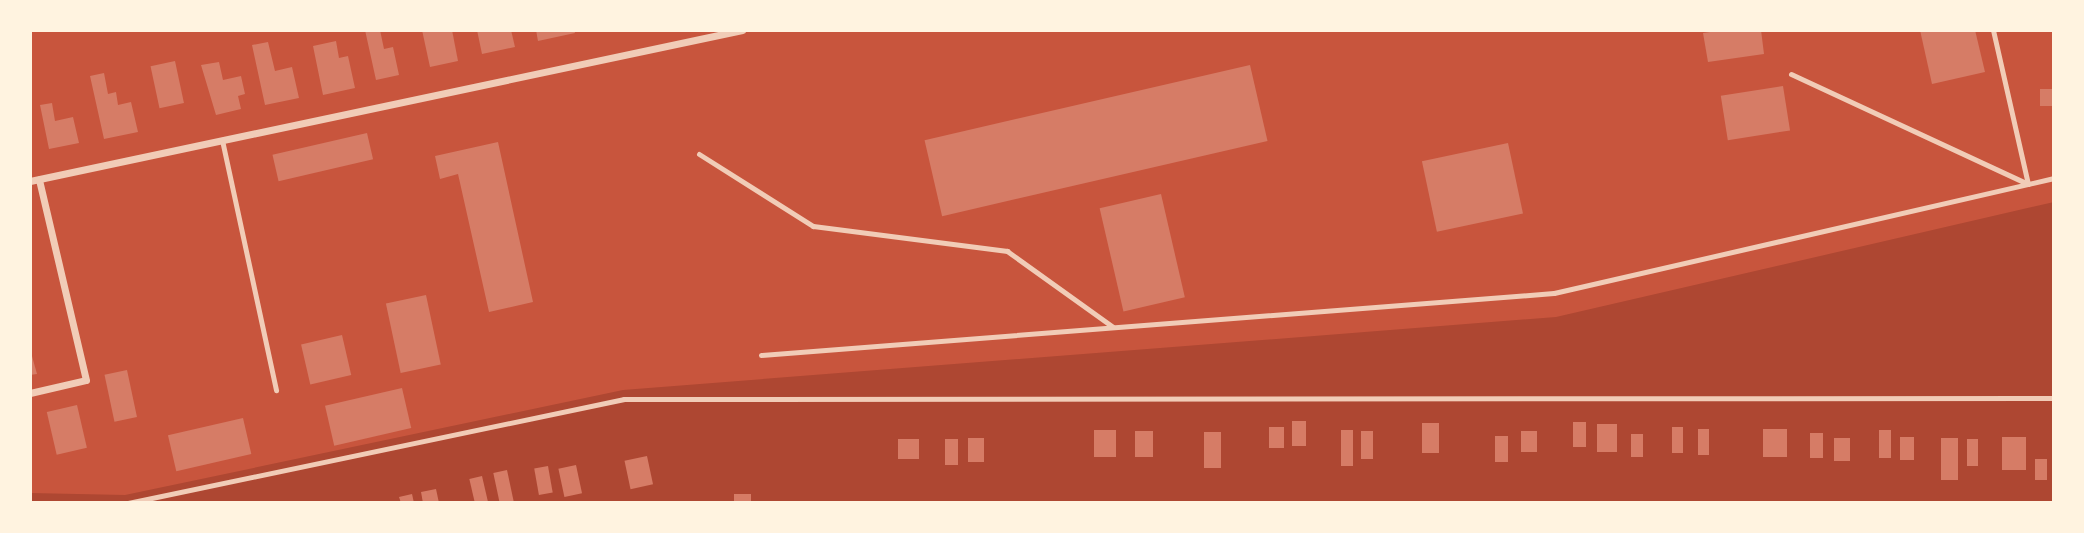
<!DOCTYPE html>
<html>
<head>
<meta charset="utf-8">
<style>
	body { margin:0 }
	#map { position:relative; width:2084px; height:533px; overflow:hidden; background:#c8553d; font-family:"Source Serif 4",serif }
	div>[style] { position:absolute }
	.green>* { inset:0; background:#ae4732 }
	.building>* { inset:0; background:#d67c66; transform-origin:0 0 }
	.service>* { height:5px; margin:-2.5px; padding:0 2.5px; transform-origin:2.5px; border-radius:2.5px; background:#f1ccb7 }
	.minor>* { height:7px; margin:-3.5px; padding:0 3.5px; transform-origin:3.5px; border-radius:3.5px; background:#f1ccb7 }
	span { translate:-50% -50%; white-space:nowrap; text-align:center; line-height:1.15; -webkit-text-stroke:5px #fff3e0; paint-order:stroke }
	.frame { position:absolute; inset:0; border:32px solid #fff3e0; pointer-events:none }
</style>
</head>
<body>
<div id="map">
	<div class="green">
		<div style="clip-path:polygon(2054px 202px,2054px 503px,30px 503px,30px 493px,125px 495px,623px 390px,1556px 317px)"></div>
	</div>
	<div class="building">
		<div style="clip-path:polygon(365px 30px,380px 30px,384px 49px,393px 47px,399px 75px,376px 80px)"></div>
		<div style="clip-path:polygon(422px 30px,452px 30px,458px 61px,430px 67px)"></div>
		<div style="clip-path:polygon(477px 30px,511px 30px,515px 47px,482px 54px)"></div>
		<div style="clip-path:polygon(536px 30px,574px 30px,575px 33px,538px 41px)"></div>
		<div style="clip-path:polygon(1724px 30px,1761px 30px,1764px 54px,1708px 62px,1703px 33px)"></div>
		<div style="clip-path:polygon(1920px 30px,1975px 30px,1985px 72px,1932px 84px)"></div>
		<div style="clip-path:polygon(336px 41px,339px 58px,348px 56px,355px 88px,323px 95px,313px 46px)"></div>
		<div style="clip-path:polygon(268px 42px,275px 71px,292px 67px,299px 98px,265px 105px,252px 45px)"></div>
		<div style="left:175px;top:61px;width:43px;height:25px;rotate:78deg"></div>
		<div style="clip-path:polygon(219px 62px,223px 80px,241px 76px,245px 94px,238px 96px,241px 109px,216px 115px,201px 65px)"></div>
		<div style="left:1250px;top:65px;width:78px;height:334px;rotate:77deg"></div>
		<div style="clip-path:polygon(104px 73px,108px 94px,116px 92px,118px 105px,131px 102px,138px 132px,104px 139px,90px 76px)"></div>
		<div style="left:1783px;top:86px;width:45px;height:63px;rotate:81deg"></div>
		<div style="left:2054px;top:89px;width:17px;height:14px;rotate:90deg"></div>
		<div style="clip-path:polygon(52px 103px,55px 121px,73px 117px,79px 143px,49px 149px,40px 105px)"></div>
		<div style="left:367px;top:133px;width:27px;height:97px;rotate:77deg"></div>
		<div style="clip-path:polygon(498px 142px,533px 302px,489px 312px,458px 174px,440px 179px,435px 156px)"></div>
		<div style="left:1508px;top:143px;width:72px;height:88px;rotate:78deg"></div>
		<div style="left:1161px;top:194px;width:106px;height:63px;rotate:77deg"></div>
		<div style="left:426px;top:295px;width:71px;height:41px;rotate:78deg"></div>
		<div style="left:342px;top:335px;width:41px;height:42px;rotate:77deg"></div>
		<div style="clip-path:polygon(30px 349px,37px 374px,30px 375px)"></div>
		<div style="left:127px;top:370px;width:48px;height:23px;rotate:78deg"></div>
		<div style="left:402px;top:388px;width:41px;height:79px;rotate:77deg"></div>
		<div style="left:77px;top:405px;width:44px;height:31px;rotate:77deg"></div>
		<div style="left:243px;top:418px;width:37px;height:77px;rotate:77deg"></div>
		<div style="left:1292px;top:421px;width:14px;height:25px"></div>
		<div style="left:1573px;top:422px;width:13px;height:25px"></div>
		<div style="left:1422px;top:423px;width:17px;height:30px"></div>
		<div style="left:1597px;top:424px;width:20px;height:28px"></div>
		<div style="left:1269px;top:427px;width:15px;height:21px"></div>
		<div style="left:1672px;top:427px;width:11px;height:26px"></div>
		<div style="left:1698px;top:429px;width:11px;height:26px"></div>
		<div style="left:1763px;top:429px;width:24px;height:28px"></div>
		<div style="left:1094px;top:430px;width:22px;height:27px"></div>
		<div style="left:1341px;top:430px;width:12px;height:36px"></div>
		<div style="left:1879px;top:430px;width:12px;height:28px"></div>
		<div style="left:1135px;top:431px;width:18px;height:26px"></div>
		<div style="left:1361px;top:431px;width:12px;height:28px"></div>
		<div style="left:1521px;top:431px;width:16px;height:21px"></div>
		<div style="left:1204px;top:432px;width:17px;height:36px"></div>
		<div style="left:1810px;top:433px;width:13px;height:25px"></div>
		<div style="left:1631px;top:434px;width:12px;height:23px"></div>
		<div style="left:1495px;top:436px;width:13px;height:26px"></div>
		<div style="left:1900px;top:437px;width:14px;height:23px"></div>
		<div style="left:2002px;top:437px;width:24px;height:33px"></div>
		<div style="left:968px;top:438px;width:16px;height:24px"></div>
		<div style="left:1834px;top:438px;width:16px;height:23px"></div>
		<div style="left:1941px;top:438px;width:17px;height:42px"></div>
		<div style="left:898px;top:439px;width:21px;height:20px"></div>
		<div style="left:945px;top:439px;width:13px;height:26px"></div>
		<div style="left:1967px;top:439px;width:11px;height:27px"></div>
		<div style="left:647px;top:456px;width:29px;height:23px;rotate:78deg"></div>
		<div style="left:2035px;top:459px;width:12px;height:21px"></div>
		<div style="left:576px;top:465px;width:29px;height:18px;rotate:78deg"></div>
		<div style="left:548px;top:466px;width:27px;height:14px;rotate:80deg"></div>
		<div style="left:507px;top:470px;width:33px;height:14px;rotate:78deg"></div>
		<div style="left:482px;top:476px;width:28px;height:13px;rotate:77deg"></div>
		<div style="clip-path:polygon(436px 489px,439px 503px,423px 503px,421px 492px)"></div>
		<div style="clip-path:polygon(412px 494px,414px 503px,401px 503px,399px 497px)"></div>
		<div style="left:734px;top:494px;width:17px;height:9px"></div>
	</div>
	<div class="service">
		<div style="left:1993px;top:30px;width:158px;rotate:77.2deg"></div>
		<div style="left:1791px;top:74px;width:261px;rotate:24.9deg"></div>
		<div style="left:222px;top:140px;width:256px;rotate:77.8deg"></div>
		<div style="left:699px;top:154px;width:135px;rotate:32.3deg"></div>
		<div style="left:813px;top:226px;width:196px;rotate:7.3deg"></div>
		<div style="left:1007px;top:251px;width:130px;rotate:35.6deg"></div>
		<div style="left:761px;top:355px;width:795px;rotate:-4.47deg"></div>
		<div style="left:1554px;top:293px;width:513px;rotate:-12.95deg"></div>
		<div style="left:128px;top:503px;width:507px;rotate:-11.84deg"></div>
		<div style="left:624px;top:399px;width:1430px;rotate:-0.04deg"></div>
	</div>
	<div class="minor">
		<div style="left:30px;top:181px;width:728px;rotate:-11.97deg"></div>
		<div style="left:30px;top:393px;width:57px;rotate:-13.1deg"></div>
		<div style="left:86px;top:380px;width:206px;rotate:-103.2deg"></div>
	</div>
	<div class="frame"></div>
</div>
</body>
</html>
